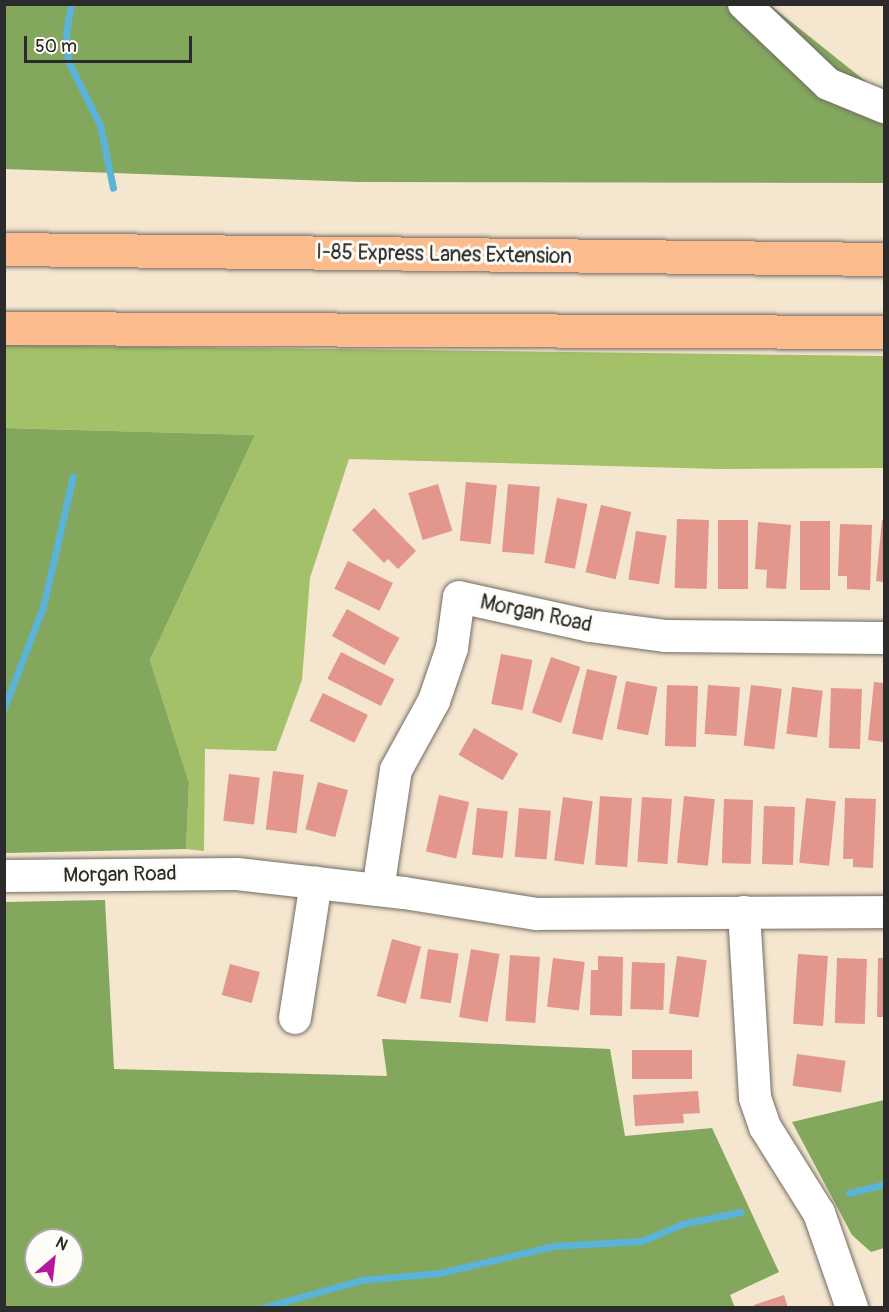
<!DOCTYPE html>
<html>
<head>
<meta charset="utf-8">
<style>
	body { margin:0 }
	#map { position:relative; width:889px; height:1312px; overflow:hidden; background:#f5e6cf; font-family:Pangolin,sans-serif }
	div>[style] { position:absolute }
	.green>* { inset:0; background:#a3c169 }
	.forest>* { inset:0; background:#82a75d }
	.stream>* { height:7px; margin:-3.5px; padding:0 3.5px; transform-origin:3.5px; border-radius:3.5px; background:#5bb3d8 }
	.building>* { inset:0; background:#e3968b; transform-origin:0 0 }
	.roads { filter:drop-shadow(0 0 2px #726c64) drop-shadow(0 0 2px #726c64) }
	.minor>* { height:32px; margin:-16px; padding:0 16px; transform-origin:16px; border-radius:16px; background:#fff }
	.highway>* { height:33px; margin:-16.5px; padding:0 16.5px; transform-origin:16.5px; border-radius:16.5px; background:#fbbb8c }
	span { translate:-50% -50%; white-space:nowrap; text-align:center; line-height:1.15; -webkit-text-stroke:6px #fdfcf7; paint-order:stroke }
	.street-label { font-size:21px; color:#2b2b2b }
	.frame { position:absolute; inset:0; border:6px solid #2b2b2b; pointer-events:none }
	.north { position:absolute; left:24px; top:1228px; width:60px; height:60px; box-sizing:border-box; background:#fdfcf7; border:2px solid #a9a8a5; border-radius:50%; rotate:28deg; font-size:16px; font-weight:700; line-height:24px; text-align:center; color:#2b2b2b }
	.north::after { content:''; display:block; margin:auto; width:21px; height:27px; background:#b5179e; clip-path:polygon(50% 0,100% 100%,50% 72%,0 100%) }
	.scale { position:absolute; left:24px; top:36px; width:168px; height:27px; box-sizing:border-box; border:3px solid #2b2b2b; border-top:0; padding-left:8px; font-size:18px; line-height:21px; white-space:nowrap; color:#2b2b2b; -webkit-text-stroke:4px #fdfcf7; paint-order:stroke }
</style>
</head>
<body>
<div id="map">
	<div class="green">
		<div style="clip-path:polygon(5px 345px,884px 356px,884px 468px,719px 469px,349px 459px,310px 578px,302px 680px,276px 751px,205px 749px,204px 851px,186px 849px,189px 783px,150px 660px,255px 435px,5px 428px)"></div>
	</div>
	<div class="forest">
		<div style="clip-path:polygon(5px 5px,770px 5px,884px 96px,884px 183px,359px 182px,5px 169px)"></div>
		<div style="clip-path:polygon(5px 428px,255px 435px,150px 660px,189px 783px,186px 849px,5px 853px)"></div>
		<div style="clip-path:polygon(evenodd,105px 900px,114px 1069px,387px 1076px,382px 1039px,610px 1049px,625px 1136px,712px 1128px,779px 1272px,730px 1295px,735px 1308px,5px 1307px,5px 902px,105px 900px,36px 1240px,72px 1240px,72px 1276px,36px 1276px,36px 1240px)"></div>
		<div style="clip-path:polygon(884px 1100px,884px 1248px,871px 1252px,852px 1235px,792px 1122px)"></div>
	</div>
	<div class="stream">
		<div style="left:71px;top:4px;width:27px;rotate:100deg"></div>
		<div style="left:66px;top:31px;width:30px;rotate:86deg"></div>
		<div style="left:68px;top:61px;width:72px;rotate:63.4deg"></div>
		<div style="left:100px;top:125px;width:64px;rotate:78.3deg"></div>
		<div style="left:4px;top:708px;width:108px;rotate:-68.9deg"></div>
		<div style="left:43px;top:607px;width:134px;rotate:-77.1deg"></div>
		<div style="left:849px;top:1193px;width:36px;rotate:-14deg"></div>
		<div style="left:261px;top:1308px;width:104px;rotate:-15.6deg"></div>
		<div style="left:361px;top:1280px;width:79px;rotate:-5.1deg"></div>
		<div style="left:440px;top:1273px;width:116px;rotate:-13.4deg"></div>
		<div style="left:553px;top:1246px;width:89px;rotate:-3.2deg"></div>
		<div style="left:642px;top:1241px;width:43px;rotate:-23deg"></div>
		<div style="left:682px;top:1224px;width:60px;rotate:-11.5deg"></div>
	</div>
	<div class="building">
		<div style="left:466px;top:482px;width:31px;height:59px;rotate:6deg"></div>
		<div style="left:438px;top:484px;width:49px;height:31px;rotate:73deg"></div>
		<div style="left:508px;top:484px;width:32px;height:68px;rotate:5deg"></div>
		<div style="left:557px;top:498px;width:31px;height:66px;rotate:11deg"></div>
		<div style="left:601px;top:505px;width:31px;height:69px;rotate:13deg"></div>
		<div style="clip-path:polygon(374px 508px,416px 551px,398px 569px,388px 559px,384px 563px,352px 530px)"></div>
		<div style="left:677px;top:519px;width:32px;height:69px;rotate:2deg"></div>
		<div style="left:718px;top:520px;width:30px;height:69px"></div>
		<div style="clip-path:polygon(882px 520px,884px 520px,884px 582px,876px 581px)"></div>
		<div style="left:800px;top:521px;width:30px;height:69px"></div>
		<div style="clip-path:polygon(758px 522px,791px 525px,786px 589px,766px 588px,767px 570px,755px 569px)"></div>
		<div style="clip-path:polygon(840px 524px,872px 525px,870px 590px,847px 589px,847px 576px,838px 576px)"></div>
		<div style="left:636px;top:531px;width:31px;height:49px;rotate:9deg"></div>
		<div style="left:348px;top:561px;width:50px;height:31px;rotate:26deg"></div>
		<div style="left:347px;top:609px;width:60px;height:31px;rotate:29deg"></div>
		<div style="left:341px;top:652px;width:60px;height:30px;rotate:27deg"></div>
		<div style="left:501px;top:654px;width:32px;height:51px;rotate:11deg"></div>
		<div style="left:551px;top:657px;width:31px;height:59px;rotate:19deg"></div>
		<div style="left:587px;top:669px;width:31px;height:66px;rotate:13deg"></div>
		<div style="left:626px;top:681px;width:32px;height:49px;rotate:11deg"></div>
		<div style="clip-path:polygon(874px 682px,884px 683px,884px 742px,868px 740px)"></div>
		<div style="left:667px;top:685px;width:31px;height:61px;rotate:2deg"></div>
		<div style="left:708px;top:685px;width:32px;height:49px;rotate:4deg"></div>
		<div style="left:751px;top:685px;width:31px;height:61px;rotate:7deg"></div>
		<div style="left:792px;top:687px;width:31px;height:47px;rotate:7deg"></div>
		<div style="left:831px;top:688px;width:31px;height:60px;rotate:2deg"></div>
		<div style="left:323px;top:693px;width:50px;height:31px;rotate:26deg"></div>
		<div style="left:474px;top:728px;width:51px;height:31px;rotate:30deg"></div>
		<div style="left:273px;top:771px;width:31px;height:59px;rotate:7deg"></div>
		<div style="left:229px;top:774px;width:31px;height:47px;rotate:7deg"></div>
		<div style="left:318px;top:782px;width:31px;height:49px;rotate:15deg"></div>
		<div style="left:439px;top:795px;width:31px;height:58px;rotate:13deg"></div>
		<div style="left:600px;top:796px;width:32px;height:69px;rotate:4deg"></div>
		<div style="left:684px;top:796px;width:31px;height:67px;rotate:6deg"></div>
		<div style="left:563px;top:797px;width:30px;height:64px;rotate:8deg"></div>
		<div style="left:642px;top:797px;width:30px;height:65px;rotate:4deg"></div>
		<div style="left:806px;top:798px;width:30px;height:65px;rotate:6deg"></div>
		<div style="clip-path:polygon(845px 798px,876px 799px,873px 868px,853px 867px,853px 859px,843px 859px)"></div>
		<div style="left:724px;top:799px;width:29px;height:64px;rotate:2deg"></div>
		<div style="left:764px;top:806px;width:31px;height:58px;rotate:2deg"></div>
		<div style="left:477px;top:808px;width:31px;height:47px;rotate:6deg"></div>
		<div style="left:519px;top:808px;width:32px;height:49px;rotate:5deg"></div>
		<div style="left:392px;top:939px;width:30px;height:59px;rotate:15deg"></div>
		<div style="left:428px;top:949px;width:31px;height:50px;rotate:9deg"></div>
		<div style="left:471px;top:949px;width:29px;height:69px;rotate:10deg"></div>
		<div style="left:798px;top:954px;width:30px;height:70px;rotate:4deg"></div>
		<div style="left:510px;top:955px;width:30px;height:66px;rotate:4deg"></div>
		<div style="clip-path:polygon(598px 956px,623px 957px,622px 1016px,590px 1015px,591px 970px,598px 970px)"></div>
		<div style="left:677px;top:956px;width:30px;height:58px;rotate:8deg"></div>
		<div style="left:553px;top:958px;width:32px;height:49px;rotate:7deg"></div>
		<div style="left:837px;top:958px;width:30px;height:65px;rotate:2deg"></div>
		<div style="clip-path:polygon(878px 958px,884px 958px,884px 1017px,877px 1017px)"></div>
		<div style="left:632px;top:962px;width:33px;height:47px;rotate:2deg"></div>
		<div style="left:230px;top:964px;width:31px;height:32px;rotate:15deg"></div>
		<div style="left:632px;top:1050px;width:60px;height:29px"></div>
		<div style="left:797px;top:1054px;width:49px;height:32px;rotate:8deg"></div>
		<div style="clip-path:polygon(698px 1091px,700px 1113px,683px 1114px,684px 1123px,635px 1126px,633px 1095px)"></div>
		<div style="clip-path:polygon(784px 1295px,788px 1308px,755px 1308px,754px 1305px)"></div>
	</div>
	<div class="roads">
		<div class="minor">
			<div style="left:744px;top:4px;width:116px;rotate:43.6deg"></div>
			<div style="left:828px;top:84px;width:61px;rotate:22.3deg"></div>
			<div style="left:4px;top:876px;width:233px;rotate:-0.5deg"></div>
			<div style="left:237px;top:874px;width:168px;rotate:6.5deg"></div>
			<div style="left:404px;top:893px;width:135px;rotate:9deg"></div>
			<div style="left:537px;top:914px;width:347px;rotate:-0.3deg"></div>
			<div style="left:378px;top:890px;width:121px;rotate:-81.5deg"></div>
			<div style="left:396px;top:770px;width:79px;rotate:-61.2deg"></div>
			<div style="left:434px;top:701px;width:56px;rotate:-71.2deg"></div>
			<div style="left:452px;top:648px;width:51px;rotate:-82.2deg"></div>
			<div style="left:459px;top:597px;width:134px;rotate:12.5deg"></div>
			<div style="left:590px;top:626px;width:77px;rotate:7.5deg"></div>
			<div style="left:666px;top:636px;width:218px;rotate:0.5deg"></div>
			<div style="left:744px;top:912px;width:186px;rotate:86.6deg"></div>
			<div style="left:755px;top:1098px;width:31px;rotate:71deg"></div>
			<div style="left:765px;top:1127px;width:102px;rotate:57.9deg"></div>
			<div style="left:819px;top:1213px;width:101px;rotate:70.8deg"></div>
			<div style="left:295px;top:1018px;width:137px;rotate:-81.2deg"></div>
		</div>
		<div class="highway">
			<div style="left:4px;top:249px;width:880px;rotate:0.65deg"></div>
			<div style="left:4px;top:328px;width:880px;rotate:0.26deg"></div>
		</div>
	</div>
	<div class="street-label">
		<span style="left:444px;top:255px;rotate:1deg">I-85 Express Lanes Extension</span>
		<span style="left:536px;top:614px;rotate:12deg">Morgan Road</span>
		<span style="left:120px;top:875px;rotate:-1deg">Morgan Road</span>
	</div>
	<div class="frame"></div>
	<div class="north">N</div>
	<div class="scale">50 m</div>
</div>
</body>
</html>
